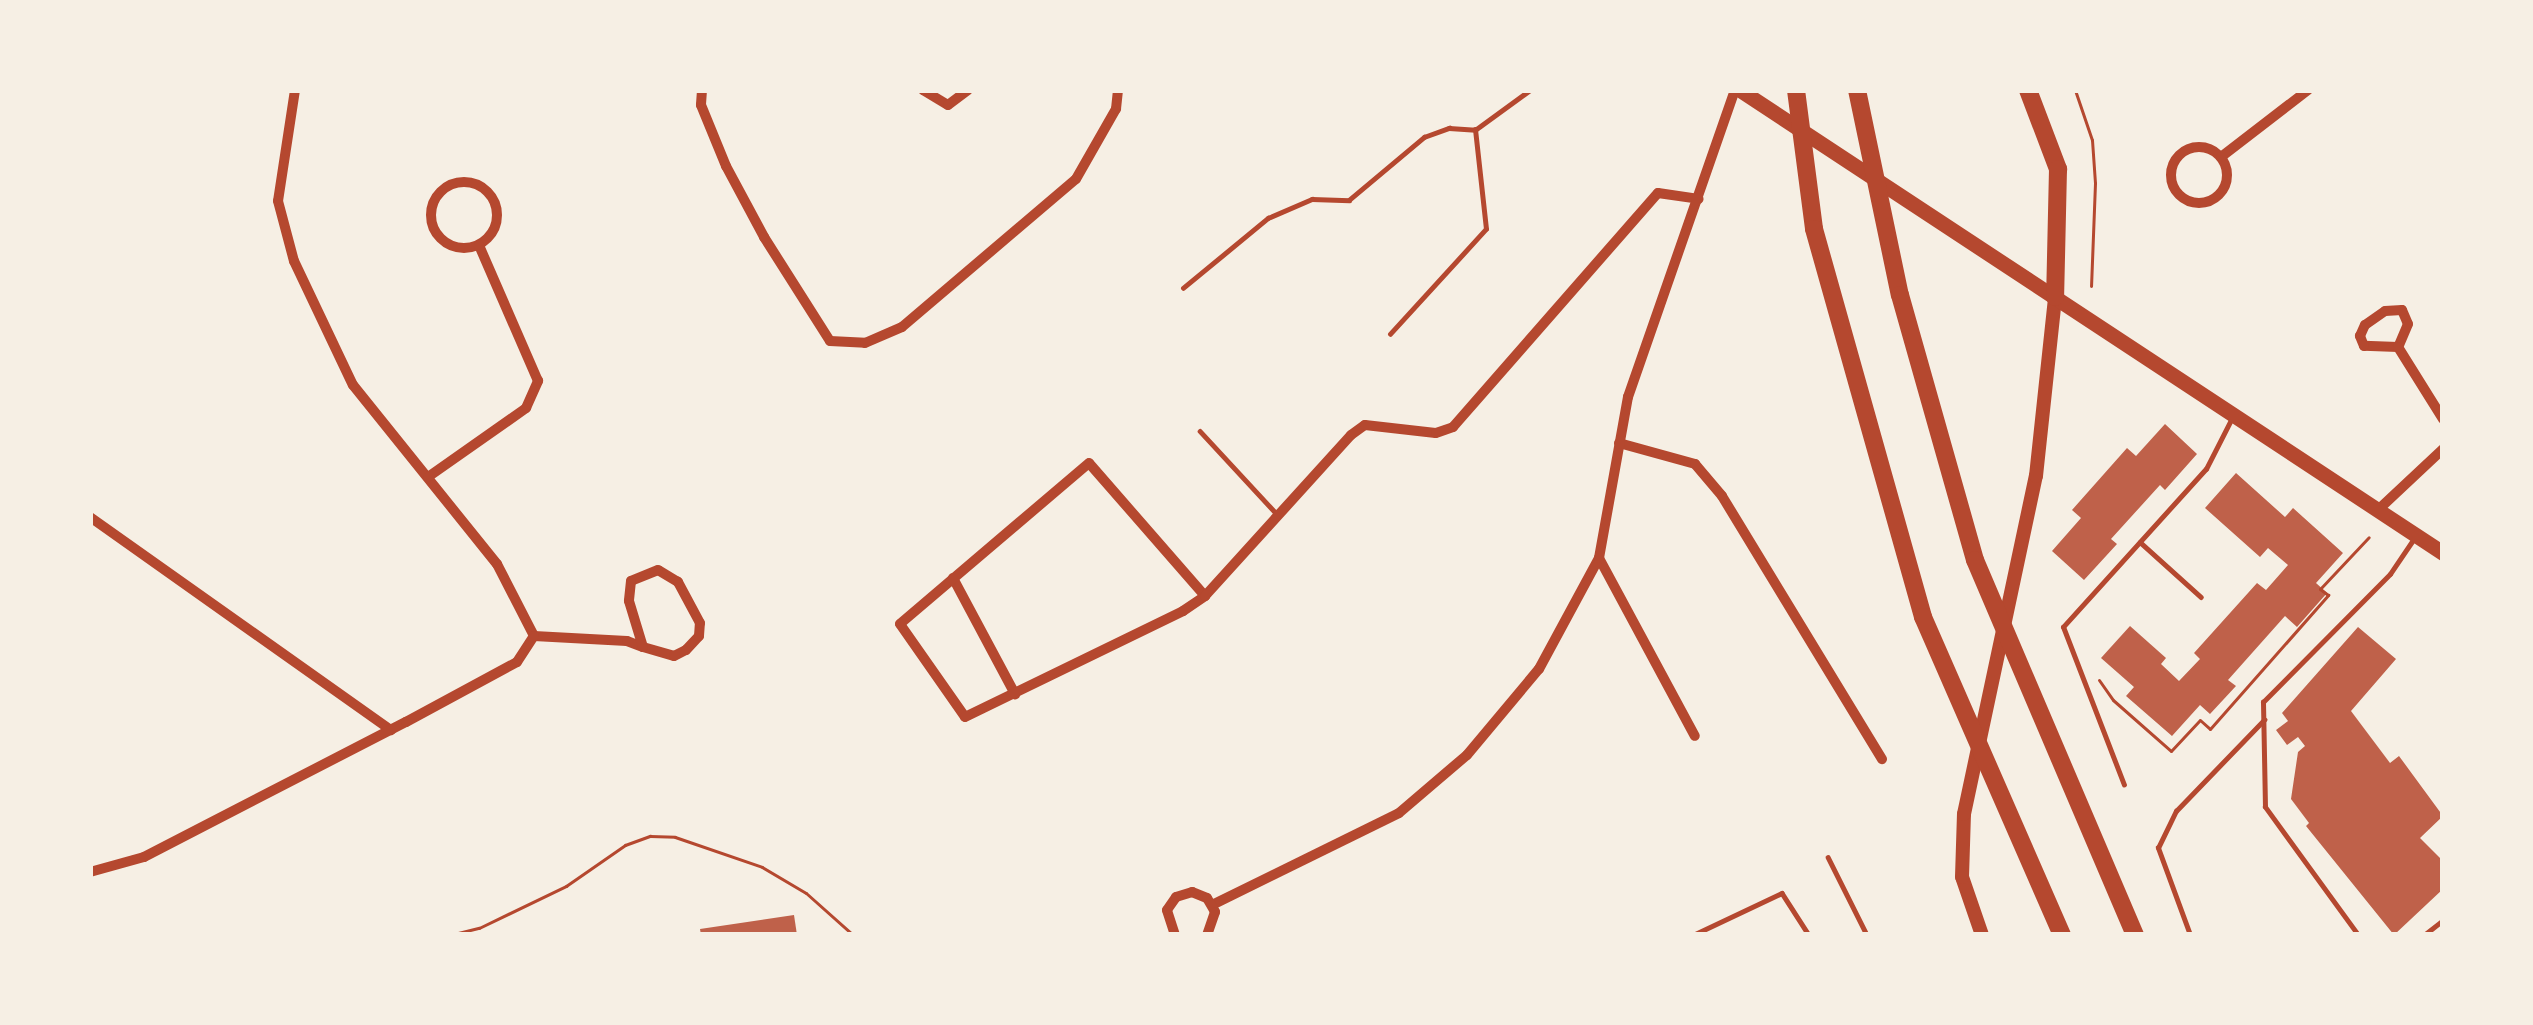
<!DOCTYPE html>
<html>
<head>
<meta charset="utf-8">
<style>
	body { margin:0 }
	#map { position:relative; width:2533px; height:1025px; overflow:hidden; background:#f6efe4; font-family:Commissioner,sans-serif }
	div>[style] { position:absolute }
	.building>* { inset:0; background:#bf614a }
	.path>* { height:3px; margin:-1.5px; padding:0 1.5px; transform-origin:1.5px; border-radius:1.5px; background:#b5482f }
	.service>* { height:4.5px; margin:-2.25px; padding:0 2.25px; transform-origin:2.25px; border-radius:2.25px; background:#b5482f }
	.minor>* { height:10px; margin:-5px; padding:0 5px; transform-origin:5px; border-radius:5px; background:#b5482f }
	.minor>.ring { margin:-5px; padding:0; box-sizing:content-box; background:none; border:10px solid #b5482f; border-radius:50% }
	.secondary>* { height:14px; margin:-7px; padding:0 7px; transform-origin:7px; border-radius:7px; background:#b5482f }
	.primary>* { height:15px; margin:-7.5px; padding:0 7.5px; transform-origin:7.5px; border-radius:7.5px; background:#b5482f }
	.motorway>* { height:18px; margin:-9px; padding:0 9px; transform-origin:9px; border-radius:9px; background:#b5482f }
	span { translate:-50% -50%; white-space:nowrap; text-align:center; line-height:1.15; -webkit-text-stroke:9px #f6efe4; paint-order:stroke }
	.frame { position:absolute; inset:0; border:93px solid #f6efe4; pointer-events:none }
</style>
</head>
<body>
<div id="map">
	<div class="building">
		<div style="clip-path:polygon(2165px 424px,2197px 454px,2165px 490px,2160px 485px,2111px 539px,2117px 544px,2084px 580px,2052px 551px,2081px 518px,2072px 510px,2127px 448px,2136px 456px)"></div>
		<div style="clip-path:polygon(2236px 473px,2285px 517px,2293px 508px,2343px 553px,2316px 583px,2327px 593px,2297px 627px,2285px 616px,2228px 680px,2236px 686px,2210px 714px,2200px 705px,2172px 736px,2126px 696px,2134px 687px,2101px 658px,2130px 626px,2166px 658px,2161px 664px,2179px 681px,2200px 659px,2194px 653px,2257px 583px,2266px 590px,2288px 565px,2268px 548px,2260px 557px,2205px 508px)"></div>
		<div style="clip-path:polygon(2358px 627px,2396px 659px,2351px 711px,2390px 763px,2399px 756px,2443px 816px,2420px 838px,2443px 861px,2443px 889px,2394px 935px,2306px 826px,2309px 823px,2291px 799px,2298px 752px,2305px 746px,2298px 737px,2287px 745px,2276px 730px,2288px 721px,2282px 713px)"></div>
		<div style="clip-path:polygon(794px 915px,797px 935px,701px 935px,700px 929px)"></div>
	</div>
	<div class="path">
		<div style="left:2075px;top:90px;width:53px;rotate:71.2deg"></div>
		<div style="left:2092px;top:140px;width:43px;rotate:86deg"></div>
		<div style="left:2095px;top:183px;width:103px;rotate:92.2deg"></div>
		<div style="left:2099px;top:680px;width:24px;rotate:55deg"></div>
		<div style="left:2113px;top:700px;width:77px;rotate:41.3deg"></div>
		<div style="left:2171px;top:751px;width:42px;rotate:-46.9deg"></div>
		<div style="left:2200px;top:720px;width:13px;rotate:42deg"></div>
		<div style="left:2210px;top:729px;width:179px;rotate:-48.6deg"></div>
		<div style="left:2328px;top:595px;width:10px;rotate:-143deg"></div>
		<div style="left:2320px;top:589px;width:71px;rotate:-46.7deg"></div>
		<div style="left:450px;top:935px;width:30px;rotate:-14deg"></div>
		<div style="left:479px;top:928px;width:97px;rotate:-25.8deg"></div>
		<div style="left:566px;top:886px;width:72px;rotate:-34.8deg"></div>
		<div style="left:625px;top:845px;width:27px;rotate:-20deg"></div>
		<div style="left:650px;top:836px;width:25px;rotate:2deg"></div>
		<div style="left:675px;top:837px;width:92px;rotate:19deg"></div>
		<div style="left:762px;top:867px;width:51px;rotate:30.6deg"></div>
		<div style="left:806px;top:893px;width:63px;rotate:41.8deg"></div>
	</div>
	<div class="service">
		<div style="left:1183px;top:288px;width:110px;rotate:-39.5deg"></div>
		<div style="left:1268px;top:218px;width:48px;rotate:-23.4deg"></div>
		<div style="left:1312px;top:199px;width:37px;rotate:2deg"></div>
		<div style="left:1349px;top:200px;width:98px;rotate:-40deg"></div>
		<div style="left:1424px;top:137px;width:27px;rotate:-20deg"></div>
		<div style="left:1449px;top:128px;width:26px;rotate:4deg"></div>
		<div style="left:1475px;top:130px;width:68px;rotate:-36deg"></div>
		<div style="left:1390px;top:334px;width:142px;rotate:-47.6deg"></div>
		<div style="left:1486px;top:229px;width:100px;rotate:-96.3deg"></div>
		<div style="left:1200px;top:431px;width:110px;rotate:47.2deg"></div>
		<div style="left:2140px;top:542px;width:82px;rotate:42deg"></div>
		<div style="left:2124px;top:785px;width:169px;rotate:-111.1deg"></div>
		<div style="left:2063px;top:627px;width:213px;rotate:-47.9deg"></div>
		<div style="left:2206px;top:469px;width:55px;rotate:-63deg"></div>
		<div style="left:1828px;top:857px;width:87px;rotate:63.4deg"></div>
		<div style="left:1693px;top:935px;width:98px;rotate:-25.3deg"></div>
		<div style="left:1782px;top:893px;width:50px;rotate:57.3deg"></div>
		<div style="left:2190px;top:935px;width:93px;rotate:-110.2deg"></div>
		<div style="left:2158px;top:848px;width:41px;rotate:-64.1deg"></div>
		<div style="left:2176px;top:811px;width:127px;rotate:-46deg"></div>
		<div style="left:2358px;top:935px;width:158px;rotate:-126deg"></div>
		<div style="left:2265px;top:807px;width:105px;rotate:-91.1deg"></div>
		<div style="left:2263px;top:702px;width:180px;rotate:-45.2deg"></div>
		<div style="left:2390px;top:574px;width:41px;rotate:-55.9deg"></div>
		<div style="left:2424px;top:935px;width:24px;rotate:-38deg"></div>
	</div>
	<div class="minor">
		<div style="left:295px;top:90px;width:112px;rotate:98.7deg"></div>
		<div style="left:278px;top:201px;width:62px;rotate:75.1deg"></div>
		<div style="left:294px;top:261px;width:137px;rotate:64.6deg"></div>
		<div style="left:353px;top:385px;width:230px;rotate:51.2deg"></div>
		<div style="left:497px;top:564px;width:81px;rotate:62.8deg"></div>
		<div style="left:702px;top:90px;width:15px;rotate:94deg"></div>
		<div style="left:701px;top:105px;width:66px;rotate:67.7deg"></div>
		<div style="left:726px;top:166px;width:81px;rotate:61.8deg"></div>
		<div style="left:764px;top:237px;width:123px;rotate:57.6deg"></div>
		<div style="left:830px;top:341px;width:35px;rotate:3deg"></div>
		<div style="left:865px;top:343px;width:40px;rotate:-23.4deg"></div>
		<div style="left:902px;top:327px;width:228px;rotate:-40.4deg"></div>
		<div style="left:1076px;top:179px;width:81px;rotate:-60.3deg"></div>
		<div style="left:1116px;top:109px;width:19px;rotate:-84deg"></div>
		<div style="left:923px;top:90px;width:29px;rotate:31deg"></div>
		<div style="left:948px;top:105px;width:25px;rotate:-37deg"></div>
		<div class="ring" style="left:2171px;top:147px;width:46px;height:46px"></div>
		<div style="left:2221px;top:157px;width:110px;rotate:-37.6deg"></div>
		<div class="ring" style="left:431px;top:182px;width:56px;height:56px"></div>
		<div style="left:2402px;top:310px;width:15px;rotate:67deg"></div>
		<div style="left:2408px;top:324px;width:25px;rotate:113deg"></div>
		<div style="left:2398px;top:347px;width:34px;rotate:-178deg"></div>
		<div style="left:2364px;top:346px;width:11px;rotate:-112deg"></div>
		<div style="left:2360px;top:336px;width:12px;rotate:-66deg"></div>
		<div style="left:2365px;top:325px;width:24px;rotate:-35deg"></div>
		<div style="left:2385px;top:311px;width:17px;rotate:-3deg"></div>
		<div style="left:2398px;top:347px;width:85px;rotate:58deg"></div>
		<div style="left:1619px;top:443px;width:79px;rotate:15.4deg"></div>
		<div style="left:1695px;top:464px;width:42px;rotate:49.8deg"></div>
		<div style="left:1722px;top:496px;width:308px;rotate:58.7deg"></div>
		<div style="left:428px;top:477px;width:120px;rotate:-35.1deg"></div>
		<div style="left:526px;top:408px;width:30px;rotate:-66deg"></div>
		<div style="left:538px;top:381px;width:148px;rotate:-113.5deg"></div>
		<div style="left:2378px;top:510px;width:89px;rotate:-43.2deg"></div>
		<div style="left:90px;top:517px;width:369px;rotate:35.3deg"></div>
		<div style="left:1599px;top:558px;width:202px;rotate:61.7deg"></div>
		<div style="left:953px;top:578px;width:132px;rotate:61.9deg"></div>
		<div style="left:1205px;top:596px;width:176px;rotate:-131.1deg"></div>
		<div style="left:1089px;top:463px;width:248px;rotate:139.6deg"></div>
		<div style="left:900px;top:624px;width:113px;rotate:55deg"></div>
		<div style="left:965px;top:717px;width:242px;rotate:-25.9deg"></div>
		<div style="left:1183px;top:611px;width:27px;rotate:-34deg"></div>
		<div style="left:1205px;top:596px;width:217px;rotate:-47.8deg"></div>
		<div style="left:1351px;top:435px;width:17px;rotate:-36deg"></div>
		<div style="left:1365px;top:425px;width:71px;rotate:6.4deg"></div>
		<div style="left:1436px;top:433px;width:18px;rotate:-19deg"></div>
		<div style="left:1453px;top:427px;width:311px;rotate:-48.8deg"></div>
		<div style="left:1658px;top:193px;width:41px;rotate:8.3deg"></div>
		<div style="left:534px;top:636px;width:93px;rotate:3.1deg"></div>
		<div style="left:627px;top:641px;width:17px;rotate:21deg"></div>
		<div style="left:643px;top:647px;width:32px;rotate:16deg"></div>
		<div style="left:674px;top:656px;width:13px;rotate:-27deg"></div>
		<div style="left:686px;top:650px;width:19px;rotate:-47deg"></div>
		<div style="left:699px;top:636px;width:13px;rotate:-86deg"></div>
		<div style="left:700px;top:623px;width:47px;rotate:-118.2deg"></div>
		<div style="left:678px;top:582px;width:23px;rotate:-149deg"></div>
		<div style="left:658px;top:570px;width:29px;rotate:158deg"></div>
		<div style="left:631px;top:581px;width:20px;rotate:96deg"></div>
		<div style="left:629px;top:601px;width:48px;rotate:73.1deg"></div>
		<div style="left:90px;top:872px;width:56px;rotate:-15.5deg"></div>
		<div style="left:144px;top:857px;width:295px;rotate:-27.3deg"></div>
		<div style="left:406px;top:722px;width:126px;rotate:-28.4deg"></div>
		<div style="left:517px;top:662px;width:31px;rotate:-57deg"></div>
		<div style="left:1212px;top:905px;width:208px;rotate:-26.2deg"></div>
		<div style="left:1399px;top:813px;width:89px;rotate:-40.5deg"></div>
		<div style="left:1467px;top:755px;width:112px;rotate:-50.1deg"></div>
		<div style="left:1539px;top:669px;width:126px;rotate:-61.6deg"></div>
		<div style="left:1599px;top:558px;width:164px;rotate:-79.8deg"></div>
		<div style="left:1628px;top:397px;width:325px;rotate:-70.8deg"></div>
		<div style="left:1175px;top:935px;width:26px;rotate:-108deg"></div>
		<div style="left:1167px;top:910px;width:16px;rotate:-55deg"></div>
		<div style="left:1176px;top:897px;width:17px;rotate:-17deg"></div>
		<div style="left:1192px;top:892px;width:16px;rotate:22deg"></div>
		<div style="left:1207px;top:898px;width:16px;rotate:60deg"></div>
		<div style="left:1215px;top:912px;width:24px;rotate:109deg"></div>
	</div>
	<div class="secondary">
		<div style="left:1982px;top:935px;width:61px;rotate:-109deg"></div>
		<div style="left:1962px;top:877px;width:63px;rotate:-88.2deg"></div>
		<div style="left:1964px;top:814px;width:346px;rotate:-78deg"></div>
		<div style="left:2036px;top:476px;width:180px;rotate:-83.9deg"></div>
	</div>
	<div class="primary">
		<div style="left:1740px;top:90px;width:842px;rotate:33.37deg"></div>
	</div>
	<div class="motorway">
		<div style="left:1796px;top:90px;width:140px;rotate:82.6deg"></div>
		<div style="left:1814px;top:229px;width:403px;rotate:74.3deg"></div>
		<div style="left:1923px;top:617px;width:347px;rotate:66.4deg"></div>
		<div style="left:1857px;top:90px;width:209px;rotate:78.2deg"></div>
		<div style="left:1900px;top:295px;width:275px;rotate:74.2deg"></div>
		<div style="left:1975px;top:560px;width:408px;rotate:66.9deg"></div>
		<div style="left:2028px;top:90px;width:85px;rotate:69.2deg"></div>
		<div style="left:2058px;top:169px;width:128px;rotate:91.3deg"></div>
	</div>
	<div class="frame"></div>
</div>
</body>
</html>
